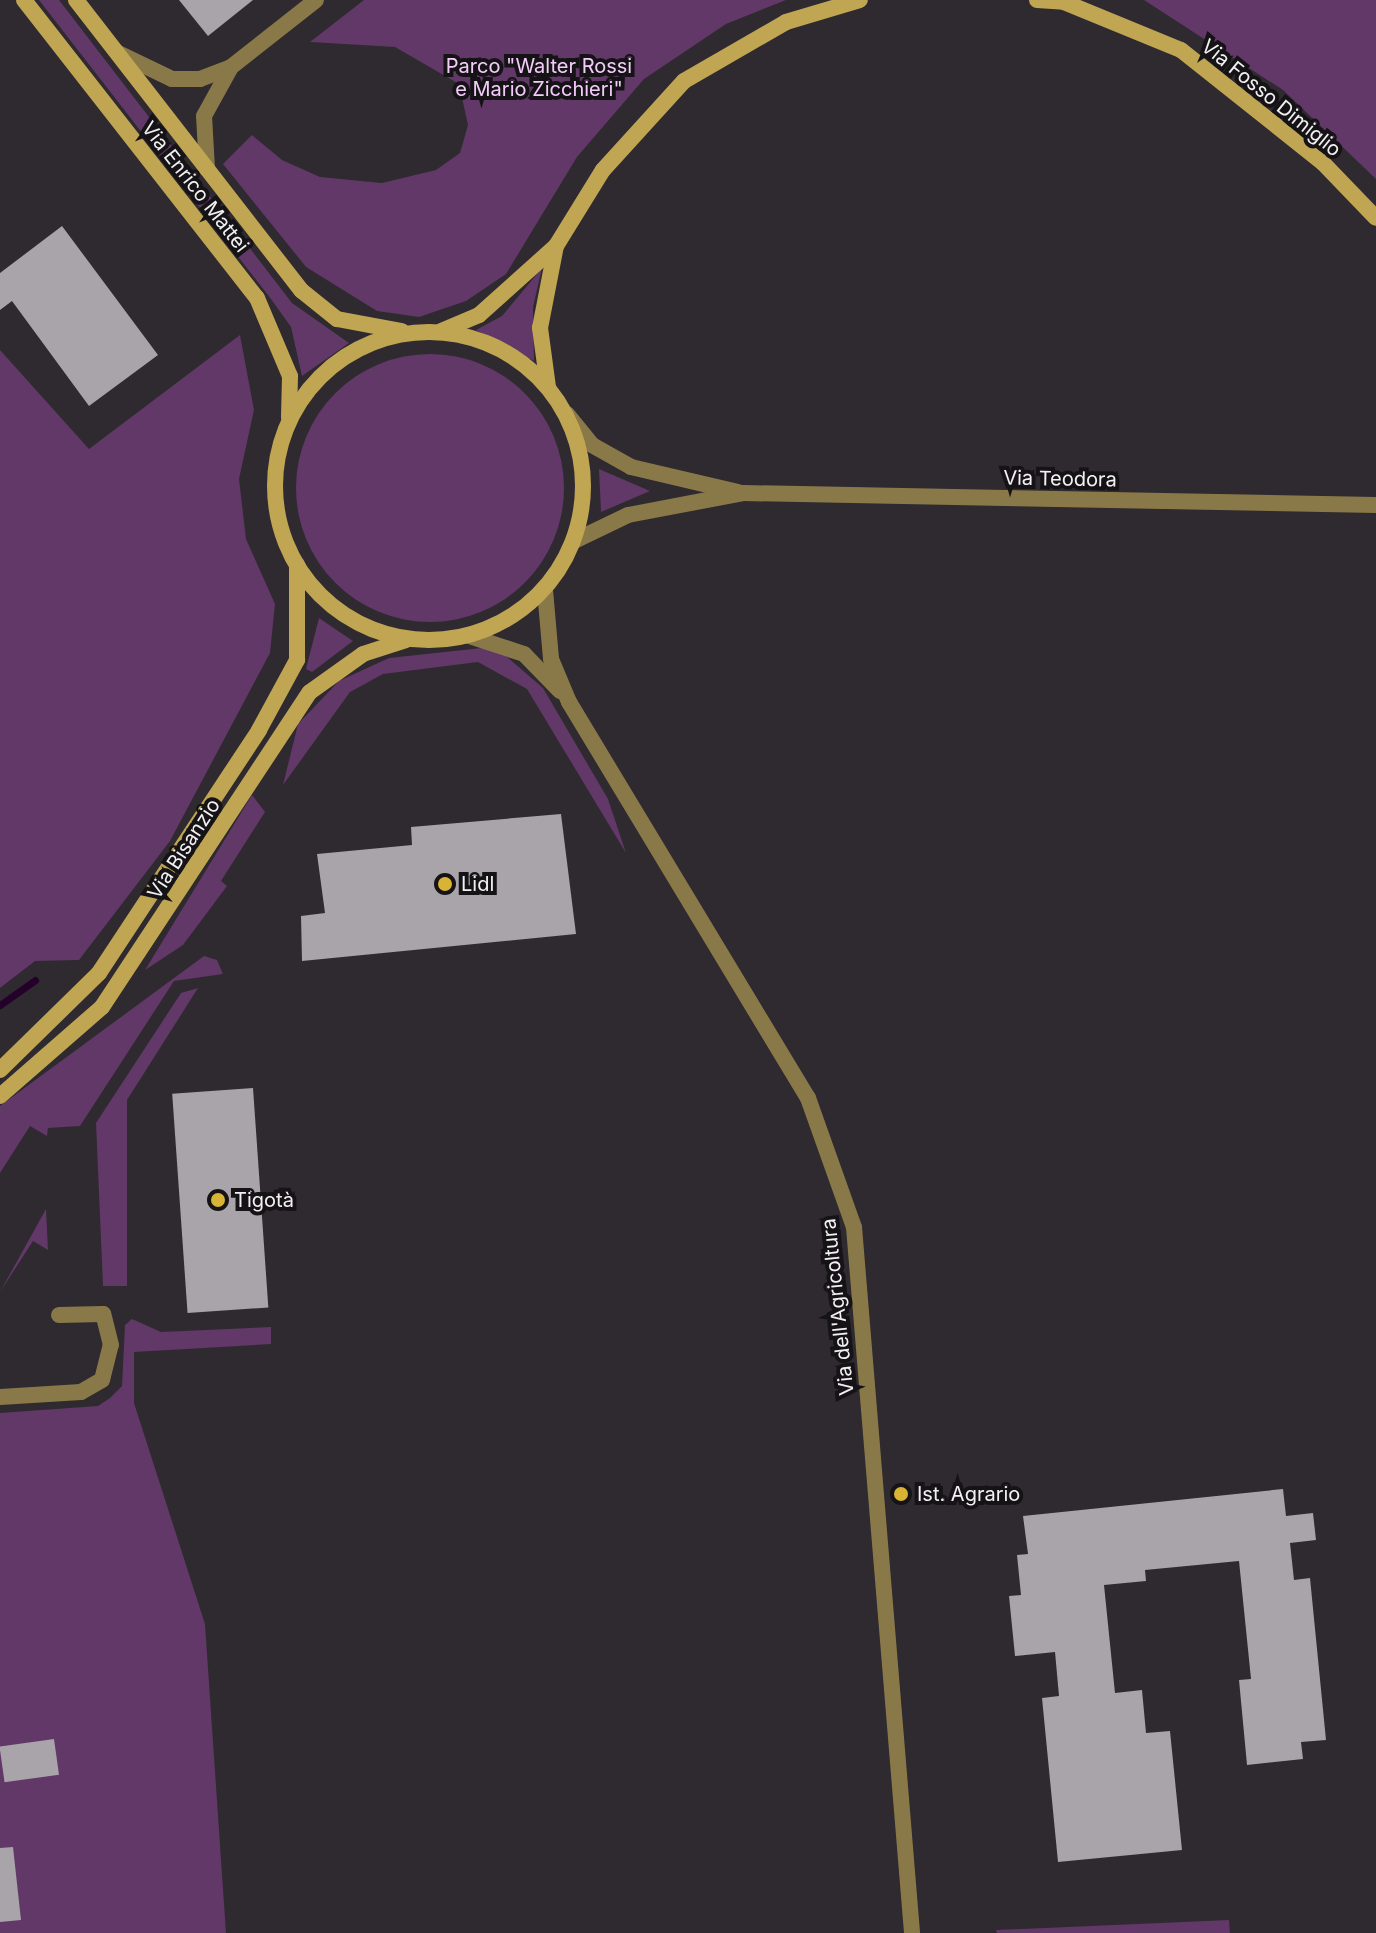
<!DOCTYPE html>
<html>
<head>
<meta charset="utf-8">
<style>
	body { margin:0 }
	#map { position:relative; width:1376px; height:1933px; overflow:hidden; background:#2e2a2f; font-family:Inter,sans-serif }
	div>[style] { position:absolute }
	.green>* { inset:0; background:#613867 }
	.round { border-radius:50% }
	.stream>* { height:7px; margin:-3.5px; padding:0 3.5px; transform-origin:3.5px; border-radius:3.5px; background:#25002b }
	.building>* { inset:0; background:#a9a3aa; transform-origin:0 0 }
	.minor>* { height:16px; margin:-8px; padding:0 8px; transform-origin:8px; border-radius:8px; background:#8a7948 }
	.tertiary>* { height:16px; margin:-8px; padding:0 8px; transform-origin:8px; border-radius:8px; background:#8a7948 }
	.secondary>* { height:16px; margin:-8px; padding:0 8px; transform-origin:8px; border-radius:8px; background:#c0a553 }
	.secondary>.ring { margin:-8px; padding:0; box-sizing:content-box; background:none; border:16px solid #c0a553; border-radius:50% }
	.dots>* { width:22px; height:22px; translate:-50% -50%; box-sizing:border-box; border:4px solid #151315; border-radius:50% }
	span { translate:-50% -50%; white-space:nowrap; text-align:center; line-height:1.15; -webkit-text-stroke:8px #151315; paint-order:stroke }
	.park-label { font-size:20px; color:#f4ccfa }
	.street-label { font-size:20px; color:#f3f0f4 }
	.poi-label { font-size:20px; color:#f3f0f4 }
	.left { translate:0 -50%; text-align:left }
</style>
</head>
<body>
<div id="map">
	<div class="green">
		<div style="clip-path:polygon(39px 0,59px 0,292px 303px,349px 343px,302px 376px,291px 327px,271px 299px)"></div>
		<div style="clip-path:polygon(364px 0,786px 0,726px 24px,644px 79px,577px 157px,506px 274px,466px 301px,419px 317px,377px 311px,306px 267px,223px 164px,252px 135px,282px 160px,320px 177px,382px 183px,436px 170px,460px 153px,468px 125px,459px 84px,395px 47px,310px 42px)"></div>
		<div style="clip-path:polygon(1144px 0,1376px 0,1376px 179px,1283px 90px)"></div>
		<div style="clip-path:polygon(542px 268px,533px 307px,534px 361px,476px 330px,502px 316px)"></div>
		<div style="clip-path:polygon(240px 335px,254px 410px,239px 479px,246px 539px,275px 604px,270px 653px,170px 841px,79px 960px,35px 961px,0 988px,0 350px,89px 449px)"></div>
		<div class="round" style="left:296px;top:354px;width:268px;height:268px"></div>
		<div style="clip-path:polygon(599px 469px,650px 491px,601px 512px)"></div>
		<div style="clip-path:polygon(319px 618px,353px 641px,312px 672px,306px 669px)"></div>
		<div style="clip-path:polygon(482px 648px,506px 656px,543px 688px,608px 799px,626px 853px,527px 689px,478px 662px,383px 674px,350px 692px,283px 785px,298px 724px,339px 681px,389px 658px)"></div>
		<div style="clip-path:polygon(252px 795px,265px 812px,221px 881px,227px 886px,183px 945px,145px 970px)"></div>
		<div style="clip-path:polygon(204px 956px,217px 960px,223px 974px,174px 981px,80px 1126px,48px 1128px,47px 1136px,30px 1126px,0 1173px,0 1106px)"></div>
		<div style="clip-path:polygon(198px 988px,127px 1100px,127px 1286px,103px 1286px,96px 1123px,181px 993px)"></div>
		<div style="clip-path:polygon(46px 1209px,48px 1250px,33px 1241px,0 1292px)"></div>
		<div style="clip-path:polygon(132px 1319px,161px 1332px,271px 1327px,271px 1344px,134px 1352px,134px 1403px,205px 1624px,226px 1933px,0 1933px,0 1413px,98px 1406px,110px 1398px,122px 1386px,125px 1325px)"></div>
		<div style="clip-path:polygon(1229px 1920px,1230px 1933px,997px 1933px,996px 1930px)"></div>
	</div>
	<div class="stream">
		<div style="left:0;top:1005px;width:43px;rotate:-35.5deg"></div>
	</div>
	<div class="building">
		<div style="clip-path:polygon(179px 0,253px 0,208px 36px)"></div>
		<div style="clip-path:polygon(62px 226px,158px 355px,89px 406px,12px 301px,0 310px,0 273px)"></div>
		<div style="clip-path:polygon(561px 814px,576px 934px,302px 961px,301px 916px,325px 913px,317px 854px,412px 845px,411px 827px)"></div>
		<div style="left:253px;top:1088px;width:220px;height:81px;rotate:86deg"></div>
		<div style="clip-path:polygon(1283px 1489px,1286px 1516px,1313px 1513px,1316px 1540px,1290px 1543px,1294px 1580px,1310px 1578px,1326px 1740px,1301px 1742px,1303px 1759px,1247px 1765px,1239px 1680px,1251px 1679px,1239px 1561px,1145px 1570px,1146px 1581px,1104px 1585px,1115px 1693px,1142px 1690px,1146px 1733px,1170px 1731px,1182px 1850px,1058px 1862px,1042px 1698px,1059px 1696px,1055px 1652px,1015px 1656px,1009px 1596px,1021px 1595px,1017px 1555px,1028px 1554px,1023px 1516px)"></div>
		<div style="left:54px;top:1739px;width:36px;height:55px;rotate:82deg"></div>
		<div style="clip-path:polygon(13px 1847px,21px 1920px,0 1922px,0 1848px)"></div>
	</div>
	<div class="minor">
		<div style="left:118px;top:53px;width:60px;rotate:25.7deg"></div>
		<div style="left:172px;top:79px;width:28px"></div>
		<div style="left:200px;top:79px;width:33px;rotate:-21deg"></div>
		<div style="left:231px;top:67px;width:108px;rotate:-38.2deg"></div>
		<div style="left:207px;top:169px;width:53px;rotate:-93.2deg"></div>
		<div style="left:204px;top:116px;width:56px;rotate:-61.1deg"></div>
		<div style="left:0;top:1397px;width:81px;rotate:-3.5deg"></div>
		<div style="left:81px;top:1392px;width:24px;rotate:-30deg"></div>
		<div style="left:102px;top:1380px;width:36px;rotate:-76deg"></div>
		<div style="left:111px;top:1345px;width:32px;rotate:-104deg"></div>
		<div style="left:103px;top:1314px;width:44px;rotate:178.7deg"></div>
	</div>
	<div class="tertiary">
		<div style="left:567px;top:414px;width:40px;rotate:51deg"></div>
		<div style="left:592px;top:445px;width:45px;rotate:29.4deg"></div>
		<div style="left:631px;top:467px;width:110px;rotate:13.2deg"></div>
		<div style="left:574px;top:541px;width:60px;rotate:-25.7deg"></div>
		<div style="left:628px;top:515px;width:117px;rotate:-10.8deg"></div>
		<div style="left:743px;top:493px;width:633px;rotate:1.09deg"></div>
		<div style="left:545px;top:590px;width:69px;rotate:85deg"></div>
		<div style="left:551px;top:659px;width:47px;rotate:67.3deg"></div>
		<div style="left:569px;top:702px;width:463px;rotate:58.9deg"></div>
		<div style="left:808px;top:1098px;width:137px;rotate:70.4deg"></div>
		<div style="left:854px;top:1227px;width:708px;rotate:85.3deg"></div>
		<div style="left:469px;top:636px;width:58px;rotate:18.1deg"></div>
		<div style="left:524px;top:654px;width:52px;rotate:45.8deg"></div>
	</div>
	<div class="secondary">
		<div style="left:24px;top:0;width:378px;rotate:52deg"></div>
		<div style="left:257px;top:298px;width:85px;rotate:67.1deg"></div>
		<div style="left:290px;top:376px;width:42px;rotate:91.4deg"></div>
		<div style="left:76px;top:0;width:368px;rotate:52.2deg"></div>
		<div style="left:302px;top:291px;width:45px;rotate:38.7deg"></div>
		<div style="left:337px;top:319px;width:66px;rotate:10.5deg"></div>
		<div style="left:1037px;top:0;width:27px;rotate:4deg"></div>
		<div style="left:1064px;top:2px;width:126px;rotate:22.3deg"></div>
		<div style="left:1181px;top:50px;width:181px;rotate:38.5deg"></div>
		<div style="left:1323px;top:163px;width:76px;rotate:46.1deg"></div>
		<div style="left:441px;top:331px;width:41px;rotate:-22.8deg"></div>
		<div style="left:479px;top:315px;width:103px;rotate:-41.9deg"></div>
		<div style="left:556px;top:246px;width:89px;rotate:-58.3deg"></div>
		<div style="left:603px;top:170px;width:120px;rotate:-47.7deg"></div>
		<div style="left:684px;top:81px;width:118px;rotate:-30deg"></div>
		<div style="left:786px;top:22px;width:77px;rotate:-16.6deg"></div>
		<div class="ring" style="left:275px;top:332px;width:292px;height:292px"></div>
		<div style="left:548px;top:387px;width:60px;rotate:-97.7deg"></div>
		<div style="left:540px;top:328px;width:84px;rotate:-79deg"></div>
		<div style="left:0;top:1070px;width:139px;rotate:-44.4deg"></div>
		<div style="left:99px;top:973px;width:291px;rotate:-56.6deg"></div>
		<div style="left:259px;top:730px;width:80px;rotate:-61.5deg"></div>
		<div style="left:297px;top:660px;width:95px;rotate:-90deg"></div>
		<div style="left:0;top:1096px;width:135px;rotate:-41.1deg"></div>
		<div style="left:102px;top:1007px;width:377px;rotate:-56.6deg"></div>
		<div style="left:310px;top:692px;width:65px;rotate:-35.6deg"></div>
		<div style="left:363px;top:654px;width:45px;rotate:-18deg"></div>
	</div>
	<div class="dots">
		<div style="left:445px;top:884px;background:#d9b334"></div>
		<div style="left:218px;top:1200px;background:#d9b334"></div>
		<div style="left:901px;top:1494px;background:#d9b334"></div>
	</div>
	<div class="park-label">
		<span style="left:539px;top:78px">Parco "Walter Rossi<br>e Mario Zicchieri"</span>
	</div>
	<div class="street-label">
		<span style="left:1271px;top:98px;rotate:39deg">Via Fosso Dimiglio</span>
		<span style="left:195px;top:187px;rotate:52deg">Via Enrico Mattei</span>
		<span style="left:1060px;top:479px;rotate:1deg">Via Teodora</span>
		<span style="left:184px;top:849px;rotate:-57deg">Via Bisanzio</span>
		<span style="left:838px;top:1307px;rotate:-96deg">Via dell'Agricoltura</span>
	</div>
	<div class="poi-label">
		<span class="left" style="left:461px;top:884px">Lidl</span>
		<span class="left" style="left:234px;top:1200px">Tigotà</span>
		<span class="left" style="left:917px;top:1494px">Ist. Agrario</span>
	</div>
</div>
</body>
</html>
